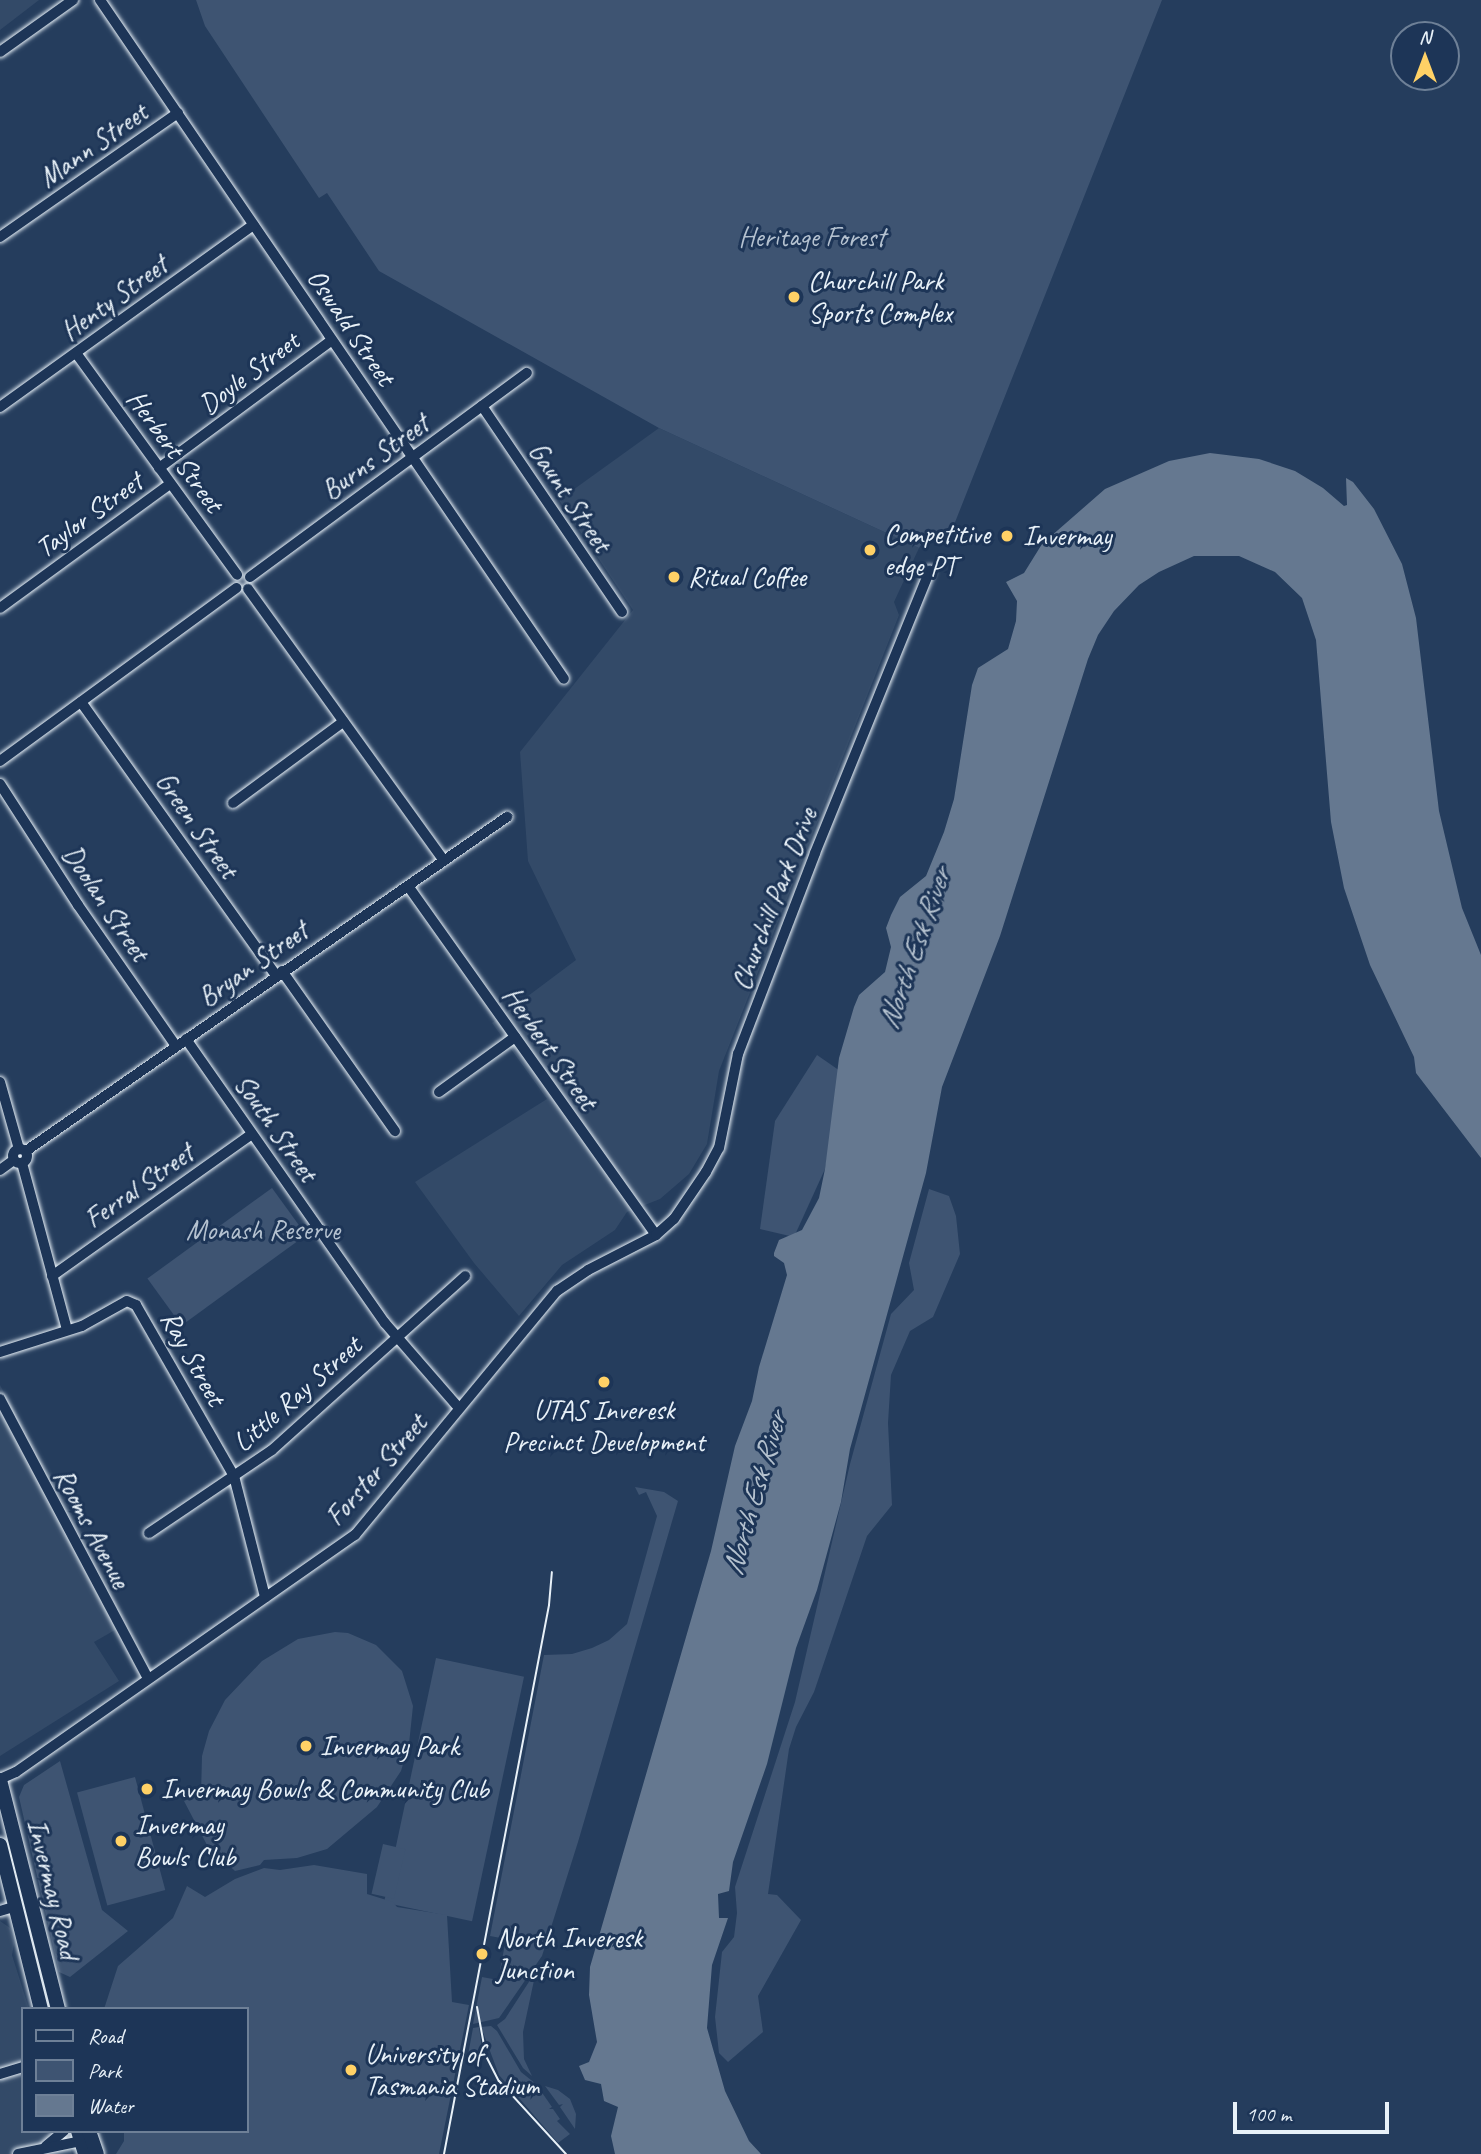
<!DOCTYPE html>
<html>
<head>
<meta charset="utf-8">
<style>
	body { margin:0 }
	#map { position:relative; width:1481px; height:2154px; overflow:hidden; background:#253d5d; font-family:Caveat,sans-serif }
	div>[style] { position:absolute }
	.built>* { inset:0; background:#334a68 }
	.green>* { inset:0; background:#3e5472; transform-origin:0 0 }
	.water>* { inset:0; background:#657890 }
	.roads { filter:drop-shadow(0 0 2px #e8f1f8) drop-shadow(0 0 2px #e8f1f8) }
	.street>* { height:10px; margin:-5px; padding:0 5px; transform-origin:5px; border-radius:5px; background:#1d3557 }
	.street>.ring { margin:-5px; padding:0; box-sizing:content-box; background:none; border:10px solid #1d3557; border-radius:50% }
	.secondary>* { height:14px; margin:-7px; padding:0 7px; transform-origin:7px; border-radius:7px; background:#1d3557 }
	.tram>* { height:2px; margin:-1px; padding:0 1px; transform-origin:1px; border-radius:1px; background:#e8f1f8 }
	.dots>* { width:19px; height:19px; translate:-50% -50%; box-sizing:border-box; border:4px solid #1d3557; border-radius:50% }
	span { translate:-50% -50%; white-space:nowrap; text-align:center; line-height:1.15; -webkit-text-stroke:6px #1d3557; paint-order:stroke }
	.street-label { font-size:28px; color:#e8f1f8 }
	.park-label { font-size:28px; color:#b5c2d0 }
	.poi-label { font-size:28px; color:#e8f1f8 }
	.left { translate:0 -50%; text-align:left }
	.water-label { font-size:30px; color:#b4c1ce; font-style:italic }
	.legend { position:absolute; left:21px; top:2007px; width:228px; height:126px; box-sizing:border-box; background:#1d3557; border:2px solid #6e8097; margin:0; padding:9px 12px; list-style:none; font-size:21px; color:#e8f1f8 }
	.legend li { display:flex; align-items:center; gap:14px; height:35px }
	.legend b { width:35px; border:2px solid #6e8097 }
	.north { position:absolute; left:1390px; top:21px; width:70px; height:70px; box-sizing:border-box; background:#1d3557; border:2px solid #6e8097; border-radius:50%; rotate:0deg; font-size:19px; font-weight:700; line-height:28px; text-align:center; color:#e8f1f8 }
	.north::after { content:''; display:block; margin:auto; width:24px; height:32px; background:#ffd166; clip-path:polygon(50% 0,100% 100%,50% 72%,0 100%) }
	.scale { position:absolute; left:1233px; top:2102px; width:156px; height:32px; box-sizing:border-box; border:4px solid #e8f1f8; border-top:0; padding-left:9px; font-size:21px; line-height:24px; white-space:nowrap; color:#e8f1f8; -webkit-text-stroke:5px #1d3557; paint-order:stroke }
</style>
</head>
<body>
<div id="map">
	<div class="built">
		<div style="clip-path:polygon(0 0,39px 0,0 30px)"></div>
		<div style="clip-path:polygon(659px 428px,919px 548px,894px 602px,899px 615px,719px 1071px,707px 1144px,689px 1174px,660px 1199px,627px 1212px,615px 1230px,562px 1265px,519px 1316px,474px 1263px,415px 1182px,547px 1099px,492px 1023px,576px 960px,528px 861px,520px 752px,633px 610px,559px 500px)"></div>
		<div style="clip-path:polygon(0 1385px,120px 1615px,115px 1630px,94px 1642px,119px 1681px,0 1756px)"></div>
		<div style="clip-path:polygon(0 1921px,10px 1928px,14px 1944px,12px 1955px,29px 2009px,23px 2009px,23px 2131px,65px 2131px,72px 2154px,0 2154px)"></div>
	</div>
	<div class="green">
		<div style="clip-path:polygon(196px 0,1162px 0,946px 545px,925px 538px,919px 548px,659px 428px,379px 271px,327px 193px,319px 198px,205px 26px)"></div>
		<div style="clip-path:polygon(817px 1055px,843px 1073px,825px 1169px,794px 1237px,760px 1229px,775px 1121px)"></div>
		<div style="left:272px;top:1188px;width:58px;height:154px;rotate:54deg"></div>
		<div style="clip-path:polygon(929px 1189px,949px 1196px,956px 1216px,960px 1254px,933px 1317px,910px 1331px,891px 1375px,888px 1423px,892px 1505px,867px 1536px,814px 1692px,796px 1727px,789px 1749px,768px 1894px,777px 1895px,801px 1920px,758px 1996px,763px 2032px,728px 2062px,719px 2053px,715px 2017px,722px 1952px,734px 1937px,737px 1913px,735px 1887px,795px 1702px,850px 1464px,891px 1314px,914px 1290px,909px 1263px)"></div>
		<div style="clip-path:polygon(635px 1487px,664px 1492px,678px 1501px,578px 1842px,542px 1956px,499px 2018px,473px 2024px,482px 1977px,498px 1980px,506px 1939px,490px 1936px,544px 1655px,572px 1654px,592px 1648px,609px 1640px,627px 1624px,657px 1516px,646px 1492px,639px 1495px)"></div>
		<div style="clip-path:polygon(335px 1632px,348px 1633px,376px 1645px,402px 1671px,413px 1706px,409px 1744px,401px 1771px,377px 1807px,327px 1849px,297px 1858px,264px 1860px,260px 1865px,235px 1871px,207px 1845px,184px 1801px,201px 1794px,202px 1756px,209px 1731px,225px 1700px,262px 1661px,298px 1639px)"></div>
		<div style="left:436px;top:1658px;width:90px;height:250px;rotate:12deg"></div>
		<div style="clip-path:polygon(60px 1761px,102px 1910px,128px 1931px,70px 1977px,59px 1972px,19px 1797px,24px 1785px)"></div>
		<div style="left:135px;top:1777px;width:117px;height:60px;rotate:75deg"></div>
		<div style="left:383px;top:1844px;width:23px;height:51px;rotate:13deg"></div>
		<div style="clip-path:polygon(314px 1865px,367px 1874px,367px 1894px,393px 1902px,397px 1907px,447px 1915px,452px 2002px,469px 2005px,439px 2154px,116px 2154px,124px 2141px,124px 2131px,247px 2131px,247px 2009px,104px 2009px,118px 1966px,173px 1918px,187px 1886px,205px 1897px,235px 1879px,264px 1868px,280px 1870px)"></div>
		<div style="clip-path:polygon(536px 1971px,523px 2032px,524px 2059px,532px 2076px,523px 2068px,497px 2025px,505px 2019px)"></div>
		<div style="clip-path:polygon(491px 2026px,497px 2031px,521px 2072px,536px 2084px,552px 2107px,549px 2109px,553px 2109px,560px 2119px,557px 2121px,570px 2134px,558px 2143px,499px 2075px,481px 2027px)"></div>
		<div style="clip-path:polygon(479px 2027px,481px 2042px,486px 2058px,468px 2055px,473px 2028px)"></div>
		<div style="clip-path:polygon(545px 2086px,558px 2090px,570px 2099px,576px 2114px,575px 2129px,560px 2107px,563px 2104px,559px 2105px)"></div>
	</div>
	<div class="water">
		<div style="clip-path:polygon(1210px 453px,1259px 459px,1295px 471px,1323px 488px,1344px 506px,1347px 505px,1346px 478px,1353px 482px,1374px 509px,1402px 564px,1416px 618px,1439px 811px,1462px 908px,1481px 955px,1481px 1158px,1416px 1073px,1414px 1057px,1370px 965px,1344px 888px,1331px 822px,1316px 640px,1302px 598px,1275px 572px,1239px 556px,1194px 556px,1159px 572px,1139px 585px,1114px 611px,1098px 635px,1088px 659px,1000px 936px,942px 1087px,926px 1173px,850px 1449px,841px 1502px,817px 1590px,796px 1648px,767px 1764px,733px 1862px,729px 1891px,718px 1894px,719px 1918px,728px 1918px,712px 1965px,707px 2028px,725px 2091px,749px 2141px,761px 2154px,615px 2154px,611px 2136px,618px 2107px,604px 2101px,601px 2084px,585px 2080px,579px 2066px,589px 2062px,597px 2042px,589px 1995px,590px 1967px,711px 1551px,735px 1446px,752px 1401px,759px 1367px,787px 1275px,784px 1263px,774px 1256px,774px 1253px,779px 1240px,802px 1230px,819px 1198px,825px 1169px,839px 1058px,854px 1007px,859px 995px,885px 972px,891px 947px,886px 928px,891px 915px,900px 897px,926px 876px,944px 832px,954px 799px,972px 685px,978px 668px,1008px 649px,1016px 621px,1017px 601px,1006px 582px,1024px 573px,1042px 544px,1105px 489px,1169px 461px)"></div>
	</div>
	<div class="roads">
		<div class="street">
			<div style="left:100px;top:0;width:822px;rotate:55.65deg"></div>
			<div style="left:0;top:52px;width:90px;rotate:-35.5deg"></div>
			<div style="left:0;top:237px;width:217px;rotate:-34.9deg"></div>
			<div style="left:76px;top:353px;width:274px;rotate:54deg"></div>
			<div style="left:482px;top:406px;width:249px;rotate:55.8deg"></div>
			<div style="left:0;top:407px;width:312px;rotate:-35.7deg"></div>
			<div style="left:159px;top:468px;width:215px;rotate:-36.5deg"></div>
			<div style="left:250px;top:577px;width:344px;rotate:-36.4deg"></div>
			<div style="left:248px;top:589px;width:335px;rotate:54.2deg"></div>
			<div style="left:0;top:608px;width:210px;rotate:-36.1deg"></div>
			<div style="left:81px;top:702px;width:335px;rotate:54.5deg"></div>
			<div style="left:0;top:761px;width:293px;rotate:-36.2deg"></div>
			<div style="left:0;top:784px;width:144px;rotate:57.2deg"></div>
			<div style="left:78px;top:905px;width:172px;rotate:55.2deg"></div>
			<div style="left:233px;top:803px;width:137px;rotate:-36.4deg"></div>
			<div style="left:408px;top:886px;width:428px;rotate:54.6deg"></div>
			<div style="left:282px;top:971px;width:196px;rotate:54.8deg"></div>
			<div style="left:186px;top:1039px;width:347px;rotate:55deg"></div>
			<div style="left:385px;top:1323px;width:113px;rotate:49deg"></div>
			<div style="left:0;top:1082px;width:70px;rotate:74.2deg"></div>
			<div style="left:439px;top:1092px;width:94px;rotate:-35.9deg"></div>
			<div class="ring" style="left:13px;top:1149px;width:4px;height:4px"></div>
			<div style="left:26px;top:1151px;width:586px;rotate:-34.78deg"></div>
			<div style="left:22px;top:1163px;width:173px;rotate:74.9deg"></div>
			<div style="left:0;top:1170px;width:17px;rotate:-36deg"></div>
			<div style="left:52px;top:1276px;width:245px;rotate:-35.4deg"></div>
			<div style="left:0;top:1352px;width:86px;rotate:-17.6deg"></div>
			<div style="left:82px;top:1326px;width:51px;rotate:-29.1deg"></div>
			<div style="left:127px;top:1301px;width:10px;rotate:24deg"></div>
			<div style="left:136px;top:1305px;width:197px;rotate:60.2deg"></div>
			<div style="left:234px;top:1476px;width:125px;rotate:75.6deg"></div>
			<div style="left:0;top:1399px;width:314px;rotate:62.1deg"></div>
			<div style="left:149px;top:1533px;width:148px;rotate:-34deg"></div>
			<div style="left:272px;top:1450px;width:260px;rotate:-42deg"></div>
			<div style="left:0;top:1779px;width:17px;rotate:-24deg"></div>
			<div style="left:16px;top:1772px;width:414px;rotate:-35deg"></div>
			<div style="left:355px;top:1535px;width:317px;rotate:-50.4deg"></div>
			<div style="left:557px;top:1291px;width:37px;rotate:-34deg"></div>
			<div style="left:588px;top:1270px;width:76px;rotate:-27.2deg"></div>
			<div style="left:656px;top:1235px;width:24px;rotate:-42deg"></div>
			<div style="left:674px;top:1219px;width:57px;rotate:-55.8deg"></div>
			<div style="left:706px;top:1172px;width:27px;rotate:-62deg"></div>
			<div style="left:719px;top:1148px;width:96px;rotate:-78.6deg"></div>
			<div style="left:738px;top:1054px;width:215px;rotate:-69deg"></div>
			<div style="left:815px;top:853px;width:305px;rotate:-67.9deg"></div>
			<div style="left:0;top:1911px;width:14px;rotate:-17deg"></div>
			<div style="left:0;top:2074px;width:24px;rotate:-17deg"></div>
			<div style="left:46px;top:2146px;width:23px;rotate:-40deg"></div>
			<div style="left:18px;top:2154px;width:64px;rotate:-11.7deg"></div>
		</div>
		<div class="secondary">
			<div style="left:0;top:1780px;width:236px;rotate:75.8deg"></div>
			<div style="left:0;top:1845px;width:169px;rotate:76deg"></div>
			<div style="left:78px;top:2131px;width:24px;rotate:73deg"></div>
			<div style="left:89px;top:2131px;width:24px;rotate:71deg"></div>
		</div>
	</div>
	<div class="tram">
		<div style="left:477px;top:2007px;width:50px;rotate:79.6deg"></div>
		<div style="left:486px;top:2056px;width:28px;rotate:63deg"></div>
		<div style="left:499px;top:2081px;width:99px;rotate:47.5deg"></div>
		<div style="left:444px;top:2154px;width:559px;rotate:-79.17deg"></div>
		<div style="left:549px;top:1605px;width:33px;rotate:-85deg"></div>
	</div>
	<div class="dots">
		<div style="left:794px;top:297px;background:#ffd166"></div>
		<div style="left:1007px;top:536px;background:#ffd166"></div>
		<div style="left:870px;top:550px;background:#ffd166"></div>
		<div style="left:674px;top:577px;background:#ffd166"></div>
		<div style="left:604px;top:1382px;background:#ffd166"></div>
		<div style="left:306px;top:1746px;background:#ffd166"></div>
		<div style="left:147px;top:1789px;background:#ffd166"></div>
		<div style="left:121px;top:1841px;background:#ffd166"></div>
		<div style="left:482px;top:1954px;background:#ffd166"></div>
		<div style="left:351px;top:2070px;background:#ffd166"></div>
	</div>
	<div class="street-label">
		<span style="left:93px;top:145px;rotate:-35deg">Mann Street</span>
		<span style="left:114px;top:298px;rotate:-36deg">Henty Street</span>
		<span style="left:351px;top:327px;rotate:56deg">Oswald Street</span>
		<span style="left:249px;top:373px;rotate:-37deg">Doyle Street</span>
		<span style="left:175px;top:451px;rotate:54deg">Herbert Street</span>
		<span style="left:375px;top:457px;rotate:-36deg">Burns Street</span>
		<span style="left:570px;top:497px;rotate:56deg">Gaunt Street</span>
		<span style="left:89px;top:515px;rotate:-36deg">Taylor Street</span>
		<span style="left:197px;top:825px;rotate:55deg">Green Street</span>
		<span style="left:774px;top:899px;rotate:-69deg">Churchill Park Drive</span>
		<span style="left:106px;top:903px;rotate:56deg">Doolan Street</span>
		<span style="left:253px;top:964px;rotate:-35deg">Bryan Street</span>
		<span style="left:550px;top:1048px;rotate:55deg">Herbert Street</span>
		<span style="left:276px;top:1128px;rotate:55deg">South Street</span>
		<span style="left:139px;top:1186px;rotate:-35deg">Ferral Street</span>
		<span style="left:193px;top:1358px;rotate:61deg">Ray Street</span>
		<span style="left:297px;top:1394px;rotate:-41deg">Little Ray Street</span>
		<span style="left:376px;top:1470px;rotate:-49deg">Forster Street</span>
		<span style="left:92px;top:1528px;rotate:62deg">Rooms Avenue</span>
		<span style="left:53px;top:1889px;rotate:76deg">Invermay Road</span>
	</div>
	<div class="park-label">
		<span style="left:812px;top:237px">Heritage Forest</span>
		<span style="left:263px;top:1230px">Monash Reserve</span>
	</div>
	<div class="poi-label">
		<span class="left" style="left:808px;top:297px">Churchill Park<br>Sports Complex</span>
		<span class="left" style="left:884px;top:550px">Competitive<br>edge PT</span>
		<span class="left" style="left:1023px;top:536px">Invermay</span>
		<span class="left" style="left:688px;top:577px">Ritual Coffee</span>
		<span style="left:604px;top:1426px">UTAS Inveresk<br>Precinct Development</span>
		<span class="left" style="left:320px;top:1746px">Invermay Park</span>
		<span class="left" style="left:161px;top:1789px">Invermay Bowls &amp; Community Club</span>
		<span class="left" style="left:135px;top:1841px">Invermay<br>Bowls Club</span>
		<span class="left" style="left:496px;top:1954px">North Inveresk<br>Junction</span>
		<span class="left" style="left:365px;top:2070px">University of<br>Tasmania Stadium</span>
	</div>
	<div class="water-label">
		<span style="left:914px;top:949px;rotate:-71deg">North Esk River</span>
		<span style="left:754px;top:1494px;rotate:-74deg">North Esk River</span>
	</div>
	<ul class="legend">
	<li><b style="height:9px;background:#1d3557"></b>Road</li>
	<li><b style="height:19px;background:#3e5472"></b>Park</li>
	<li><b style="height:19px;background:#657890"></b>Water</li>
	</ul>
	<div class="north">N</div>
	<div class="scale">100 m</div>
</div>
</body>
</html>
